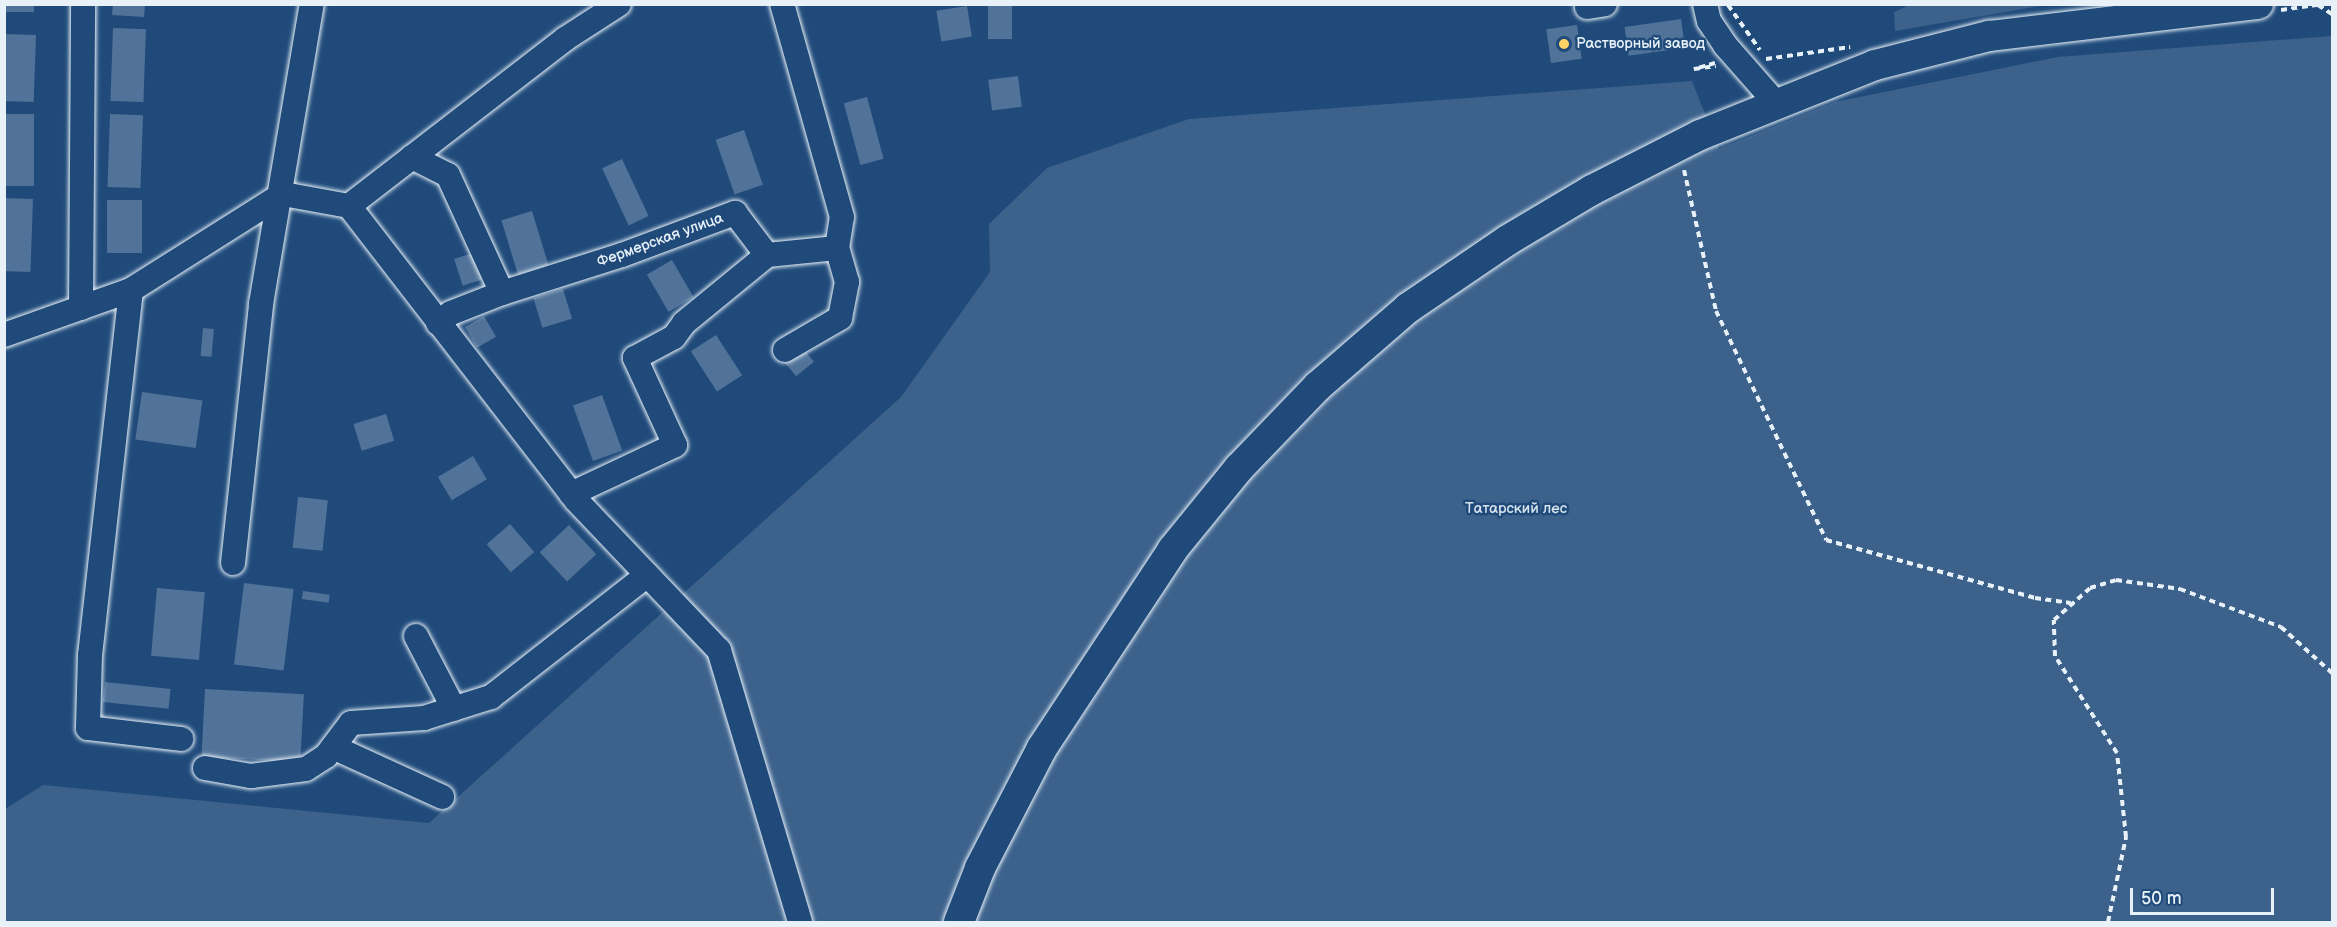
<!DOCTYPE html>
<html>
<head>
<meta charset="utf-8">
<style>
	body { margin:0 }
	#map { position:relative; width:2337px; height:927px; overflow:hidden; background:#1f4a7a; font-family:"Balsamiq Sans",sans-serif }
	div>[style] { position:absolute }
	.green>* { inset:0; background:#3c628c }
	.building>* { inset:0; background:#517399; transform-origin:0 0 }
	.path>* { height:4px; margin-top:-2px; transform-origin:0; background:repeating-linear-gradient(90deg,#e8f1f8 0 6px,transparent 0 10.5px) }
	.roads { filter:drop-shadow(0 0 2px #e8f1f8) drop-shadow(0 0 2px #e8f1f8) }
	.minor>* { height:24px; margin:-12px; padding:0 12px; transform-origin:12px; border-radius:12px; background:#1f4a7a }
	.major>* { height:30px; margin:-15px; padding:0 15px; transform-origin:15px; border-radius:15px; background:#1f4a7a }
	.dots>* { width:16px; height:16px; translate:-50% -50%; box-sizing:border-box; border:3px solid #1f4a7a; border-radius:50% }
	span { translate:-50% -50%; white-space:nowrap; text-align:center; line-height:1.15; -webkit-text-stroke:5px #1f4a7a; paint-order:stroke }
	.poi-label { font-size:15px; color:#e8f1f8 }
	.left { translate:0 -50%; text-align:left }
	.street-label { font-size:15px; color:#e8f1f8 }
	.park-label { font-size:15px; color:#d7e3ed }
	.frame { position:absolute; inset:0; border:6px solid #e8f1f8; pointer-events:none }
	.scale { position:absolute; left:2130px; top:888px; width:144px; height:27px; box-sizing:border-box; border:3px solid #e8f1f8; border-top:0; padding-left:8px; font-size:18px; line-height:21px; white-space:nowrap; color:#e8f1f8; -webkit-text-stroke:4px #1f4a7a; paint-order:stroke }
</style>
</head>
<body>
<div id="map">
	<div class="green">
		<div style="clip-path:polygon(1910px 5px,1910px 4px,2045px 5px,1895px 31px,1894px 12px)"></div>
		<div style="clip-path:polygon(2332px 36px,2332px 922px,5px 922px,5px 809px,43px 785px,429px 823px,901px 397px,990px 272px,989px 224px,1047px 168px,1189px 119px,1692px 81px,1719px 149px,1835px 102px,2058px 57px)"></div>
	</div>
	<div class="building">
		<div style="left:4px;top:4px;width:30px;height:8px"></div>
		<div style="clip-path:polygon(113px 4px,145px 4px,144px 17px,112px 15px)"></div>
		<div style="left:988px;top:4px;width:24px;height:35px"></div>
		<div style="left:967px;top:6px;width:31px;height:31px;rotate:81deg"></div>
		<div style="left:1681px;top:19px;width:29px;height:57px;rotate:82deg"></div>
		<div style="left:1577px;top:25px;width:34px;height:31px;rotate:82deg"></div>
		<div style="left:113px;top:28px;width:33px;height:73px;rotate:2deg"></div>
		<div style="left:4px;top:34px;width:32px;height:67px;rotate:2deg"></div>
		<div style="left:1018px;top:76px;width:31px;height:30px;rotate:83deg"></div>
		<div style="left:867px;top:97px;width:64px;height:24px;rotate:75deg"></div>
		<div style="left:4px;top:114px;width:30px;height:72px"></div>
		<div style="left:110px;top:114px;width:33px;height:73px;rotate:2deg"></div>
		<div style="left:744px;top:130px;width:58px;height:30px;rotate:71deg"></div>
		<div style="left:622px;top:159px;width:63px;height:22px;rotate:65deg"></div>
		<div style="left:4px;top:198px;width:29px;height:73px;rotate:2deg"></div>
		<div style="left:107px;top:200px;width:35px;height:53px"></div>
		<div style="left:532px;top:211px;width:57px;height:32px;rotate:73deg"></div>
		<div style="left:476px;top:252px;width:28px;height:23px;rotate:72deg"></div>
		<div style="left:672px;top:260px;width:43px;height:29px;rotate:60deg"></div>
		<div style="left:563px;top:289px;width:31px;height:31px;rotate:73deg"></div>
		<div style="left:484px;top:316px;width:24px;height:22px;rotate:60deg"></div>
		<div style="left:203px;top:328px;width:11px;height:28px;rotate:5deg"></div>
		<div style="left:716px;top:335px;width:48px;height:30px;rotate:57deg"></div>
		<div style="left:802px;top:347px;width:19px;height:23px;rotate:51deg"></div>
		<div style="left:142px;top:392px;width:61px;height:48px;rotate:8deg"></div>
		<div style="left:602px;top:395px;width:59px;height:31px;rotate:70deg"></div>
		<div style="left:386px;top:414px;width:28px;height:34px;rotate:73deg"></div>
		<div style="left:473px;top:456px;width:27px;height:41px;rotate:59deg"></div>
		<div style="left:298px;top:497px;width:30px;height:51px;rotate:6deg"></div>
		<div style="left:510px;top:524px;width:37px;height:31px;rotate:49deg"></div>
		<div style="left:569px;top:525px;width:40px;height:40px;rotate:47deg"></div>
		<div style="left:244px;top:583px;width:50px;height:82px;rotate:7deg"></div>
		<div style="left:157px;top:588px;width:48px;height:68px;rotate:5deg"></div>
		<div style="left:303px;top:591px;width:27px;height:8px;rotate:8deg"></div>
		<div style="left:105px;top:682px;width:66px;height:20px;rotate:6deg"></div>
		<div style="left:205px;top:689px;width:99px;height:68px;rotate:3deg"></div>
	</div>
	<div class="path">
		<div style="left:1728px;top:5px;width:55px;rotate:54.6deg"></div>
		<div style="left:2281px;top:10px;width:37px;rotate:-8deg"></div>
		<div style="left:2318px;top:5px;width:17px;rotate:33deg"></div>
		<div style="left:1766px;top:59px;width:85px;rotate:-8.1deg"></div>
		<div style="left:1715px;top:63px;width:22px;rotate:164deg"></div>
		<div style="left:1694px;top:69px;width:22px;rotate:-8deg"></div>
		<div style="left:1684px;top:170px;width:145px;rotate:77.2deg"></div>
		<div style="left:1716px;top:311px;width:254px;rotate:64.3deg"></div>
		<div style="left:1826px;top:540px;width:217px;rotate:15.5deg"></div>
		<div style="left:2035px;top:598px;width:36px;rotate:8deg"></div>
		<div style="left:2108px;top:922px;width:87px;rotate:-78deg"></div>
		<div style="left:2126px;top:837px;width:84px;rotate:-96.1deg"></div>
		<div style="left:2117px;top:753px;width:115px;rotate:-122.6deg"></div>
		<div style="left:2055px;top:656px;width:36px;rotate:-92deg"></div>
		<div style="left:2054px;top:620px;width:48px;rotate:-41.6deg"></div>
		<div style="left:2090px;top:588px;width:27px;rotate:-17deg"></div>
		<div style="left:2116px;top:580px;width:65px;rotate:8deg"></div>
		<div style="left:2180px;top:589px;width:108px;rotate:20.6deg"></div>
		<div style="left:2281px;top:627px;width:69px;rotate:42deg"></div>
	</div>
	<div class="roads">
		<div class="minor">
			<div style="left:1705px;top:4px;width:17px;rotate:77deg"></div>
			<div style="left:1709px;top:21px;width:29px;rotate:56deg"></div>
			<div style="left:1725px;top:45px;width:76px;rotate:48.7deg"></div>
			<div style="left:1587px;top:7px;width:18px;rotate:-9deg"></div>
			<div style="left:412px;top:157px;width:40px;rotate:26.6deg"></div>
			<div style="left:448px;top:175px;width:130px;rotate:65.4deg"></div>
			<div style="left:349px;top:206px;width:371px;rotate:52.3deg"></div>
			<div style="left:576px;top:500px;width:207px;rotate:46.4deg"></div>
			<div style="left:719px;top:650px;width:284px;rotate:73.4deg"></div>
			<div style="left:131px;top:290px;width:367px;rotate:96.4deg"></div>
			<div style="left:90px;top:655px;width:73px;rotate:91.6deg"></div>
			<div style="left:88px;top:728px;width:94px;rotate:6.7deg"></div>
			<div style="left:81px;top:308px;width:304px;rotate:-89.6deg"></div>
			<div style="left:438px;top:323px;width:16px;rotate:-38deg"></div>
			<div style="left:451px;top:313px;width:55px;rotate:-21.4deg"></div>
			<div style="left:502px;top:293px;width:126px;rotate:-17.6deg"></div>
			<div style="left:622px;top:255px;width:121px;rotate:-20.4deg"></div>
			<div style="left:735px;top:213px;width:53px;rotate:52.7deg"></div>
			<div style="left:767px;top:255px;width:70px;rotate:-5.7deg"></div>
			<div style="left:837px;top:248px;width:31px;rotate:-81deg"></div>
			<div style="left:842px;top:217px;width:221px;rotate:-105.7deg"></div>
			<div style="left:4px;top:335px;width:135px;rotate:-19.5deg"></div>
			<div style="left:131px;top:290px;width:180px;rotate:-32.3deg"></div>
			<div style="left:283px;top:194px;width:67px;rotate:10.3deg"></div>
			<div style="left:349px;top:206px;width:273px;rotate:-37.7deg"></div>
			<div style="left:565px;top:39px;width:64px;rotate:-32.9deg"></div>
			<div style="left:785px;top:350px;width:64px;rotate:-30.2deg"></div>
			<div style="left:840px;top:318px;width:37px;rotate:-79deg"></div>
			<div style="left:847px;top:282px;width:35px;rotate:-106deg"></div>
			<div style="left:571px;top:494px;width:115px;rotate:-25.2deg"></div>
			<div style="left:675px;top:445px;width:96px;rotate:-114.7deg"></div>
			<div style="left:635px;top:358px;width:44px;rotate:-28.3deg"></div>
			<div style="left:674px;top:337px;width:17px;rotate:-54deg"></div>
			<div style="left:684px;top:323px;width:107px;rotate:-39.3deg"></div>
			<div style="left:233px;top:563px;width:261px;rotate:-83.8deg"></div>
			<div style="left:261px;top:304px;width:304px;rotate:-80.4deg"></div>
			<div style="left:416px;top:636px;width:82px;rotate:62.5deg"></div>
			<div style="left:333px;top:747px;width:120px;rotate:24.6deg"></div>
			<div style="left:205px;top:768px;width:47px;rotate:9.9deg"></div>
			<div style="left:251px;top:776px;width:55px;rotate:-7.3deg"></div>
			<div style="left:306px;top:769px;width:24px;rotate:-33deg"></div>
			<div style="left:326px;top:756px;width:41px;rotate:-52.9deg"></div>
			<div style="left:351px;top:723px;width:73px;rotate:-3.9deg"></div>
			<div style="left:424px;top:718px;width:70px;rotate:-17.4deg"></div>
			<div style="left:491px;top:697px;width:198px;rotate:-38deg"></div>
		</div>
		<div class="major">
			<div style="left:959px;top:922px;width:58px;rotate:-68.7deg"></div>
			<div style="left:980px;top:868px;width:135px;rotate:-62.7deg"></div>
			<div style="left:1042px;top:748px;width:238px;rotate:-56.6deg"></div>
			<div style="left:1173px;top:549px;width:104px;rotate:-50.8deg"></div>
			<div style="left:1239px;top:468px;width:114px;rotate:-46.1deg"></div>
			<div style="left:1318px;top:386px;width:119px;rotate:-40.9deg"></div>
			<div style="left:1408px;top:308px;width:121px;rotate:-34.2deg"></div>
			<div style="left:1508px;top:240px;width:98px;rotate:-30.8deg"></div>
			<div style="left:1592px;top:190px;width:121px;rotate:-27deg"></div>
			<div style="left:1700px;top:135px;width:188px;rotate:-21.8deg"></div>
			<div style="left:1875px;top:65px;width:118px;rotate:-14.3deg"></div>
			<div style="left:1989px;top:36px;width:271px;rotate:-6.8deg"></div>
		</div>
	</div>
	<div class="dots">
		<div style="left:1564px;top:44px;background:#ffd166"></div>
	</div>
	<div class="poi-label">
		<span class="left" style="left:1576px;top:44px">Растворный завод</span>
	</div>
	<div class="street-label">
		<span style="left:660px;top:240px;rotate:-20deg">Фермерская улица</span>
	</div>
	<div class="park-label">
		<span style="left:1516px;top:509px">Татарский лес</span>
	</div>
	<div class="frame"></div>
	<div class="scale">50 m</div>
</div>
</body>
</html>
